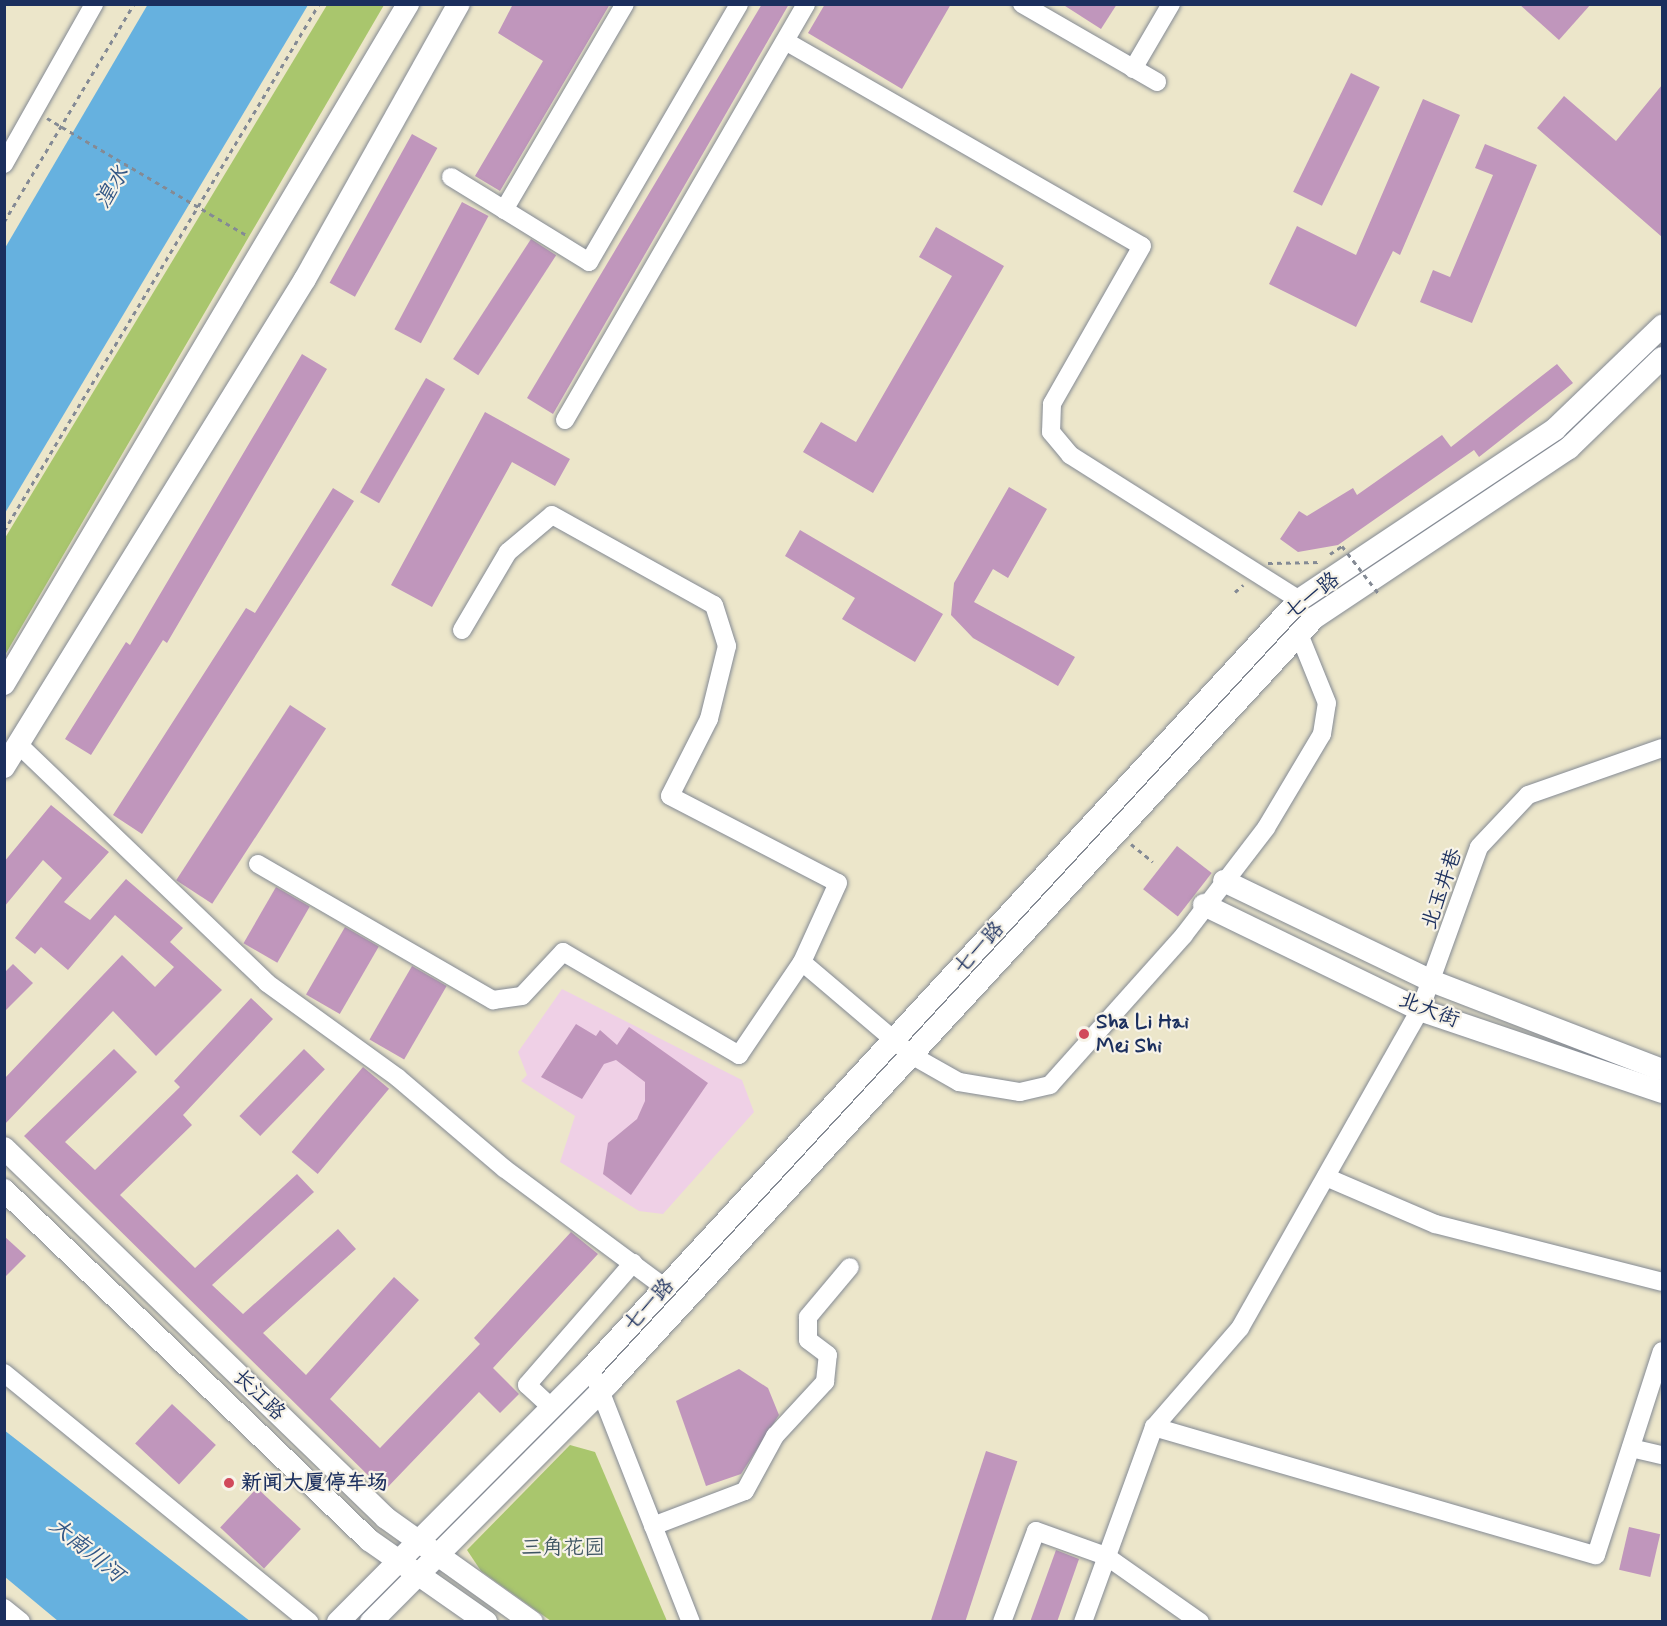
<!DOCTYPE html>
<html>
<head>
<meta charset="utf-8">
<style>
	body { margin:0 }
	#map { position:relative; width:1667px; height:1626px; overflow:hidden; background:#ece6ca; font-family:Mynerve,"LXGW WenKai TC",sans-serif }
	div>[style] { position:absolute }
	.built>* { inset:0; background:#efd0e6 }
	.green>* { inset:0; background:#a9c66d }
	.water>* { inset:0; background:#66b1df }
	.building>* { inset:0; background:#c096bc; transform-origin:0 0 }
	.path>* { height:3px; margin-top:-1.5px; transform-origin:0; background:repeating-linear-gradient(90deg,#848a94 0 4.5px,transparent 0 9px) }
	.roads { filter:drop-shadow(0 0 2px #848a94) drop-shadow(0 0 2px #848a94) }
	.minor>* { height:18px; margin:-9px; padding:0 9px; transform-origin:9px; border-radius:9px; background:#fff }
	.major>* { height:22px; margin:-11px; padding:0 11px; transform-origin:11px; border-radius:11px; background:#fff }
	.path-bridge>* { height:3px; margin-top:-1.5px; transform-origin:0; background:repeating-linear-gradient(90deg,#848a94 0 4.5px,transparent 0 9px) }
	.dots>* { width:16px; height:16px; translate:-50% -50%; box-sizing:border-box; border:3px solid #f7f3e8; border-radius:50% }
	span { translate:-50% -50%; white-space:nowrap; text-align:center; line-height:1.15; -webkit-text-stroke:4.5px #f7f3e8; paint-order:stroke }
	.street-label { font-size:21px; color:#1b2f5e }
	.poi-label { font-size:21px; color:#1b2f5e; font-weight:700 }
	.left { translate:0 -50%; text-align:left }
	.park-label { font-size:21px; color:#3e5562 }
	.water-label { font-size:22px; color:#325685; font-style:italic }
	.frame { position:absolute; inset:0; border:6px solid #1b2f5e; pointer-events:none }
</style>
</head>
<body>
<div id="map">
	<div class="built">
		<div style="clip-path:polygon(562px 989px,742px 1080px,754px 1112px,663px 1214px,639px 1211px,560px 1162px,575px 1116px,521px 1081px,527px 1075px,518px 1052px)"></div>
	</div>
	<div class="green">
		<div style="clip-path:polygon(327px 5px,384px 5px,5px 655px,5px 538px)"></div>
		<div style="clip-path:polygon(570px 1445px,595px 1452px,667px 1621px,551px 1621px,481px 1571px,467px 1550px)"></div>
	</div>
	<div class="water">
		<div style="clip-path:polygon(148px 4px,308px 5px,5px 513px,5px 248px)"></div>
		<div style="clip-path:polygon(4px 1430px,246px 1618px,250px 1621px,58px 1621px,5px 1577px)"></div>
	</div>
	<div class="building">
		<div style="clip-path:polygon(513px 4px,610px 4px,500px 191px,475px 176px,543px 61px,498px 33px)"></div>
		<div style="clip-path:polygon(762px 4px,789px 4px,553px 414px,527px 398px)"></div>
		<div style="clip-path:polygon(825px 4px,951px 4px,902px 89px,808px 33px)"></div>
		<div style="clip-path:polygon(1062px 4px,1117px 4px,1101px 29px)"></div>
		<div style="clip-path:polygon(1519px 4px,1591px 4px,1559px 40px)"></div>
		<div style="left:1351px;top:73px;width:32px;height:132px;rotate:26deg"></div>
		<div style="clip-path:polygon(1662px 85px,1662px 237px,1537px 128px,1564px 96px,1616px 141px)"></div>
		<div style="clip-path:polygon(1423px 99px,1460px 115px,1400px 255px,1393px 251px,1356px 327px,1269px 284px,1297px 226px,1356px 255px)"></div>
		<div style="left:412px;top:134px;width:29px;height:170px;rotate:29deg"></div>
		<div style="clip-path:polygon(1485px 144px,1537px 165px,1472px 323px,1420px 302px,1433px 270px,1450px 277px,1493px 175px,1475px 168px)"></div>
		<div style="left:462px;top:202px;width:30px;height:144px;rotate:28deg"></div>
		<div style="clip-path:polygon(936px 227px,1004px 266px,873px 493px,803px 452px,821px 422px,856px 442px,952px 276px,919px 257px)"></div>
		<div style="left:531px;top:239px;width:30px;height:143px;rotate:33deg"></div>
		<div style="clip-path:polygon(302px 354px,327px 369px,167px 643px,163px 640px,91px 755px,65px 739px,126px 642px,130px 645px)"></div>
		<div style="clip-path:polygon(1557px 364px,1573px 383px,1479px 457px,1474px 450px,1338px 545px,1298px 552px,1280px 539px,1299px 511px,1307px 516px,1353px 488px,1357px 495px,1442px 435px,1451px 447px)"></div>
		<div style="left:426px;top:378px;width:22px;height:132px;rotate:30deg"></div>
		<div style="clip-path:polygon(485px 412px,570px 459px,555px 486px,512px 462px,432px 607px,391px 585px)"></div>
		<div style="clip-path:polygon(1009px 487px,1047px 509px,1008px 578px,993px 569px,974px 602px,1075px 657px,1058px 686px,973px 638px,951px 615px,954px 583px)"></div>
		<div style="clip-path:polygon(333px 488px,354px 501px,142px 834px,113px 815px,246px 608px,255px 613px)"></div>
		<div style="clip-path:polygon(800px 530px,943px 614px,915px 662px,842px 619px,855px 598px,785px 556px)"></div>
		<div style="left:290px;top:705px;width:43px;height:209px;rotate:33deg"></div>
		<div style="clip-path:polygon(51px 805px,109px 852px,64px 902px,90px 920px,126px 879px,183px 928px,170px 942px,222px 990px,156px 1056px,113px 1011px,4px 1125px,4px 1079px,122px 955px,155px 987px,174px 967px,115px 915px,68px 970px,41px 947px,35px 954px,15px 938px,62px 878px,43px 860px,4px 907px,4px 862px)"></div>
		<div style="left:1177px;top:846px;width:44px;height:55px;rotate:38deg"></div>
		<div style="left:276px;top:887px;width:39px;height:65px;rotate:30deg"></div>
		<div style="left:345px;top:927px;width:39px;height:78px;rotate:30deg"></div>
		<div style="clip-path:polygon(13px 964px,33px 983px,4px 1012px,4px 973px)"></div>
		<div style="left:412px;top:966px;width:40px;height:85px;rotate:30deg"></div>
		<div style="clip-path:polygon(251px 998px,273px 1019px,183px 1115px,192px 1125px,120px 1195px,195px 1268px,297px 1174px,314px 1192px,212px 1285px,243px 1314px,338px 1229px,356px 1249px,263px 1333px,306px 1375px,394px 1277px,419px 1300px,330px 1399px,380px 1448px,480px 1344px,474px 1338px,571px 1232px,598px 1254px,493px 1368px,519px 1394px,500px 1413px,479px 1392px,384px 1491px,24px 1136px,114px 1049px,137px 1072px,65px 1142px,95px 1170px,180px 1087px,174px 1081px)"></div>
		<div style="clip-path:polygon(576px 1024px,596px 1036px,600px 1030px,617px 1045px,629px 1027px,708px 1083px,631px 1195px,603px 1174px,608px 1143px,637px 1119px,645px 1101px,645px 1082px,616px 1060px,604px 1064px,582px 1099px,541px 1077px)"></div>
		<div style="left:304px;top:1049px;width:29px;height:93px;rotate:44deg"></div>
		<div style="left:363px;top:1067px;width:34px;height:111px;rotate:40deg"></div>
		<div style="clip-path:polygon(4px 1236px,26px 1256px,4px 1278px)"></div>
		<div style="clip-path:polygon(739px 1369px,768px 1388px,779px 1415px,741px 1474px,706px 1486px,676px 1401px)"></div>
		<div style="left:172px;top:1404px;width:60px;height:54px;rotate:43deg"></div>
		<div style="left:986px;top:1451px;width:33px;height:180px;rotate:18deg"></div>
		<div style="left:257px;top:1488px;width:60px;height:54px;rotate:43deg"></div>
		<div style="left:1629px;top:1527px;width:32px;height:44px;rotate:13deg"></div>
		<div style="clip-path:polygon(1056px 1550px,1079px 1559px,1057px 1622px,1030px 1622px)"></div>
	</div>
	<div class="path">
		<div style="left:47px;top:118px;width:17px;rotate:31deg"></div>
		<div style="left:210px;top:214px;width:44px;rotate:30.1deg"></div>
		<div style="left:4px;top:222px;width:254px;rotate:-59.2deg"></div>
		<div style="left:4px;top:531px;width:614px;rotate:-59.13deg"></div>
		<div style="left:1330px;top:554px;width:14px;rotate:-34deg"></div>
		<div style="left:1268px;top:563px;width:52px;rotate:-1.1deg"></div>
		<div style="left:1235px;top:592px;width:11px;rotate:-41deg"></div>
		<div style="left:1131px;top:844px;width:28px;rotate:39deg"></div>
	</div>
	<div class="roads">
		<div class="minor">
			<div style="left:1022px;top:4px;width:156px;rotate:30deg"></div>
			<div style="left:787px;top:42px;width:409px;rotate:29.9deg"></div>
			<div style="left:1142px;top:246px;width:182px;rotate:119.7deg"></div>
			<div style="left:1052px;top:404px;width:28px;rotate:92deg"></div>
			<div style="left:1051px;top:432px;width:30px;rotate:50deg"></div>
			<div style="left:1070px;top:455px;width:271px;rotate:32.3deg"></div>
			<div style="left:1133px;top:69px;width:75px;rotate:-59.7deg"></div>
			<div style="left:4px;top:164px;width:184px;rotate:-60.6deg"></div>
			<div style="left:451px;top:177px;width:162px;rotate:31.6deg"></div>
			<div style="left:589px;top:262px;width:298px;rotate:-59.8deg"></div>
			<div style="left:504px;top:210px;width:239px;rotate:-59.6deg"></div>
			<div style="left:565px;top:420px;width:481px;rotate:-59.9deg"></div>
			<div style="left:462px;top:630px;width:91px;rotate:-59.5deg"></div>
			<div style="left:508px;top:552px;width:57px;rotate:-40.1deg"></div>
			<div style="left:552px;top:515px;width:185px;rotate:29.1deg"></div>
			<div style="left:714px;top:605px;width:43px;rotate:72.4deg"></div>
			<div style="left:727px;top:646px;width:75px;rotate:103.9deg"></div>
			<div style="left:709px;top:719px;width:86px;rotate:116.9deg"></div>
			<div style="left:670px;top:796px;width:189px;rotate:27.4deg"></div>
			<div style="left:838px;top:883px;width:87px;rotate:114.5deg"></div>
			<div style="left:18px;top:744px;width:345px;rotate:43.8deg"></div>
			<div style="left:267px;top:983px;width:162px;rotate:35.9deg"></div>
			<div style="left:398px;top:1078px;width:140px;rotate:40.4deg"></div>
			<div style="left:505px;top:1169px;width:199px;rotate:36.6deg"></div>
			<div style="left:258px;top:864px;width:272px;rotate:30.1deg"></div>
			<div style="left:493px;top:1000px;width:29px;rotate:-8deg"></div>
			<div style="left:522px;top:996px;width:60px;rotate:-47deg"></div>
			<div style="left:563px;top:952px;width:204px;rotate:30.3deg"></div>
			<div style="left:739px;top:1055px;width:112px;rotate:-55.9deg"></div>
			<div style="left:802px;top:962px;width:145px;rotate:40.3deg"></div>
			<div style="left:913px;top:1056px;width:53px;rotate:29.5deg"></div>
			<div style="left:959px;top:1082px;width:62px;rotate:9.3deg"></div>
			<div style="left:1020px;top:1092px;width:31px;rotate:-13deg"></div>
			<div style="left:1050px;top:1085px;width:201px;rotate:-48.2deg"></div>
			<div style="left:1184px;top:935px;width:135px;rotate:-52.5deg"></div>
			<div style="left:1266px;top:828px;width:109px;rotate:-59.2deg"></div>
			<div style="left:1322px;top:734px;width:31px;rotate:-81deg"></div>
			<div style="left:1327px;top:703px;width:74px;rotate:-112.1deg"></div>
			<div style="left:1326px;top:1177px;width:119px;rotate:23.3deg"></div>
			<div style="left:1435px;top:1224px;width:234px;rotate:14.3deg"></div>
			<div style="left:4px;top:1373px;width:394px;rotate:39.2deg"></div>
			<div style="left:596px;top:1380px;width:260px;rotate:68.6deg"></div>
			<div style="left:552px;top:1408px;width:34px;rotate:-137deg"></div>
			<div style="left:527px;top:1385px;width:162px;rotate:-49deg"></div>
			<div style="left:1154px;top:1427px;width:460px;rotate:16.2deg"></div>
			<div style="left:1596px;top:1555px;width:214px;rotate:-72.1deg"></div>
			<div style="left:1631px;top:1448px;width:32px;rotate:13deg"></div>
			<div style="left:653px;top:1526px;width:98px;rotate:-20.8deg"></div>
			<div style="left:745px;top:1491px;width:63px;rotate:-61.4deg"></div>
			<div style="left:775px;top:1436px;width:74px;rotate:-47.2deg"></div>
			<div style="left:825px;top:1382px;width:27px;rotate:-84deg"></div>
			<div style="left:828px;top:1355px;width:25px;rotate:-143deg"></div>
			<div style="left:808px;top:1340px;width:23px;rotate:-90deg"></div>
			<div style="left:808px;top:1317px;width:65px;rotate:-50deg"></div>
			<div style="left:4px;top:1608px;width:22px;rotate:39deg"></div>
			<div style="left:1002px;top:1622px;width:97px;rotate:-69.5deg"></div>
			<div style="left:1036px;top:1531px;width:74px;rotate:19.7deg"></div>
			<div style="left:1106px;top:1556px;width:115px;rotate:35.1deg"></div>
			<div style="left:1083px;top:1622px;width:208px;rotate:-70deg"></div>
			<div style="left:1154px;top:1427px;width:131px;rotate:-49deg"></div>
			<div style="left:1240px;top:1328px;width:365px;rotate:-60.5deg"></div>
			<div style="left:1420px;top:1010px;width:173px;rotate:-70.1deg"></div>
			<div style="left:1479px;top:847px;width:71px;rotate:-46.7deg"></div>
			<div style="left:1528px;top:795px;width:142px;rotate:-19.3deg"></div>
		</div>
		<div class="major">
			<div style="left:4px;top:684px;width:791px;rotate:-59.28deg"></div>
			<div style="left:4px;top:767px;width:573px;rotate:-58.33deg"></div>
			<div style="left:305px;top:279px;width:315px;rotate:-60.8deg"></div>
			<div style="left:1224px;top:881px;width:233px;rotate:25.7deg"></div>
			<div style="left:1434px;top:982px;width:244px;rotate:21.1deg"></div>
			<div style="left:1204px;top:905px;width:240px;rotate:25.9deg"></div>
			<div style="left:1420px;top:1010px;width:256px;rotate:18.7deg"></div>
			<div style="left:4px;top:1148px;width:532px;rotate:44.09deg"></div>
			<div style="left:386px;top:1518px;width:179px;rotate:35.5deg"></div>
			<div style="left:4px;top:1190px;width:506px;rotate:43.8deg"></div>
			<div style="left:369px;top:1540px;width:143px;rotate:35deg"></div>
			<div style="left:338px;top:1622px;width:359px;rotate:-45.1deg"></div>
			<div style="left:591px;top:1368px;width:1045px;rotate:-47.33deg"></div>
			<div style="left:1299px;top:600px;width:308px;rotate:-33.7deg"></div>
			<div style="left:1555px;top:429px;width:149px;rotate:-43.9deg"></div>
			<div style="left:371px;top:1622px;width:336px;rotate:-45.1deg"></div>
			<div style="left:608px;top:1384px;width:1042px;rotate:-47.33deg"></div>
			<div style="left:1314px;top:618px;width:306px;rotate:-33.7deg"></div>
			<div style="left:1569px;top:448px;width:129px;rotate:-44.1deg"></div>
		</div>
	</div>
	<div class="path-bridge">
		<div style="left:62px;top:127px;width:172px;rotate:30.4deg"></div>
		<div style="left:1342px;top:546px;width:61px;rotate:52.4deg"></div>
	</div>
	<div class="dots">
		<div style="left:1084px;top:1034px;background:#d1495b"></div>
		<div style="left:229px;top:1483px;background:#d1495b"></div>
	</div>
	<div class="street-label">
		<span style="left:1312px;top:596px;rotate:-38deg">七一路</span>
		<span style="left:1442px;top:889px;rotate:-71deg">北玉井巷</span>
		<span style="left:979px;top:948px;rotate:-47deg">七一路</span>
		<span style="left:1429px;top:1010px;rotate:21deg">北大街</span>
		<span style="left:649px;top:1305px;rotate:-47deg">七一路</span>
		<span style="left:259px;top:1395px;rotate:44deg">长江路</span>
	</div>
	<div class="poi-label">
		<span class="left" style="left:1096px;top:1034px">Sha Li Hai<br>Mei Shi</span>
		<span class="left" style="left:241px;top:1483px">新闻大厦停车场</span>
	</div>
	<div class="park-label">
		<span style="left:563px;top:1548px">三角花园</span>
	</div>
	<div class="water-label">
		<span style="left:113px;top:188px;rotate:-59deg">湟水</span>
		<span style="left:86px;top:1551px;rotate:39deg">大南川河</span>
	</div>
	<div class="frame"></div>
</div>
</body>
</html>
